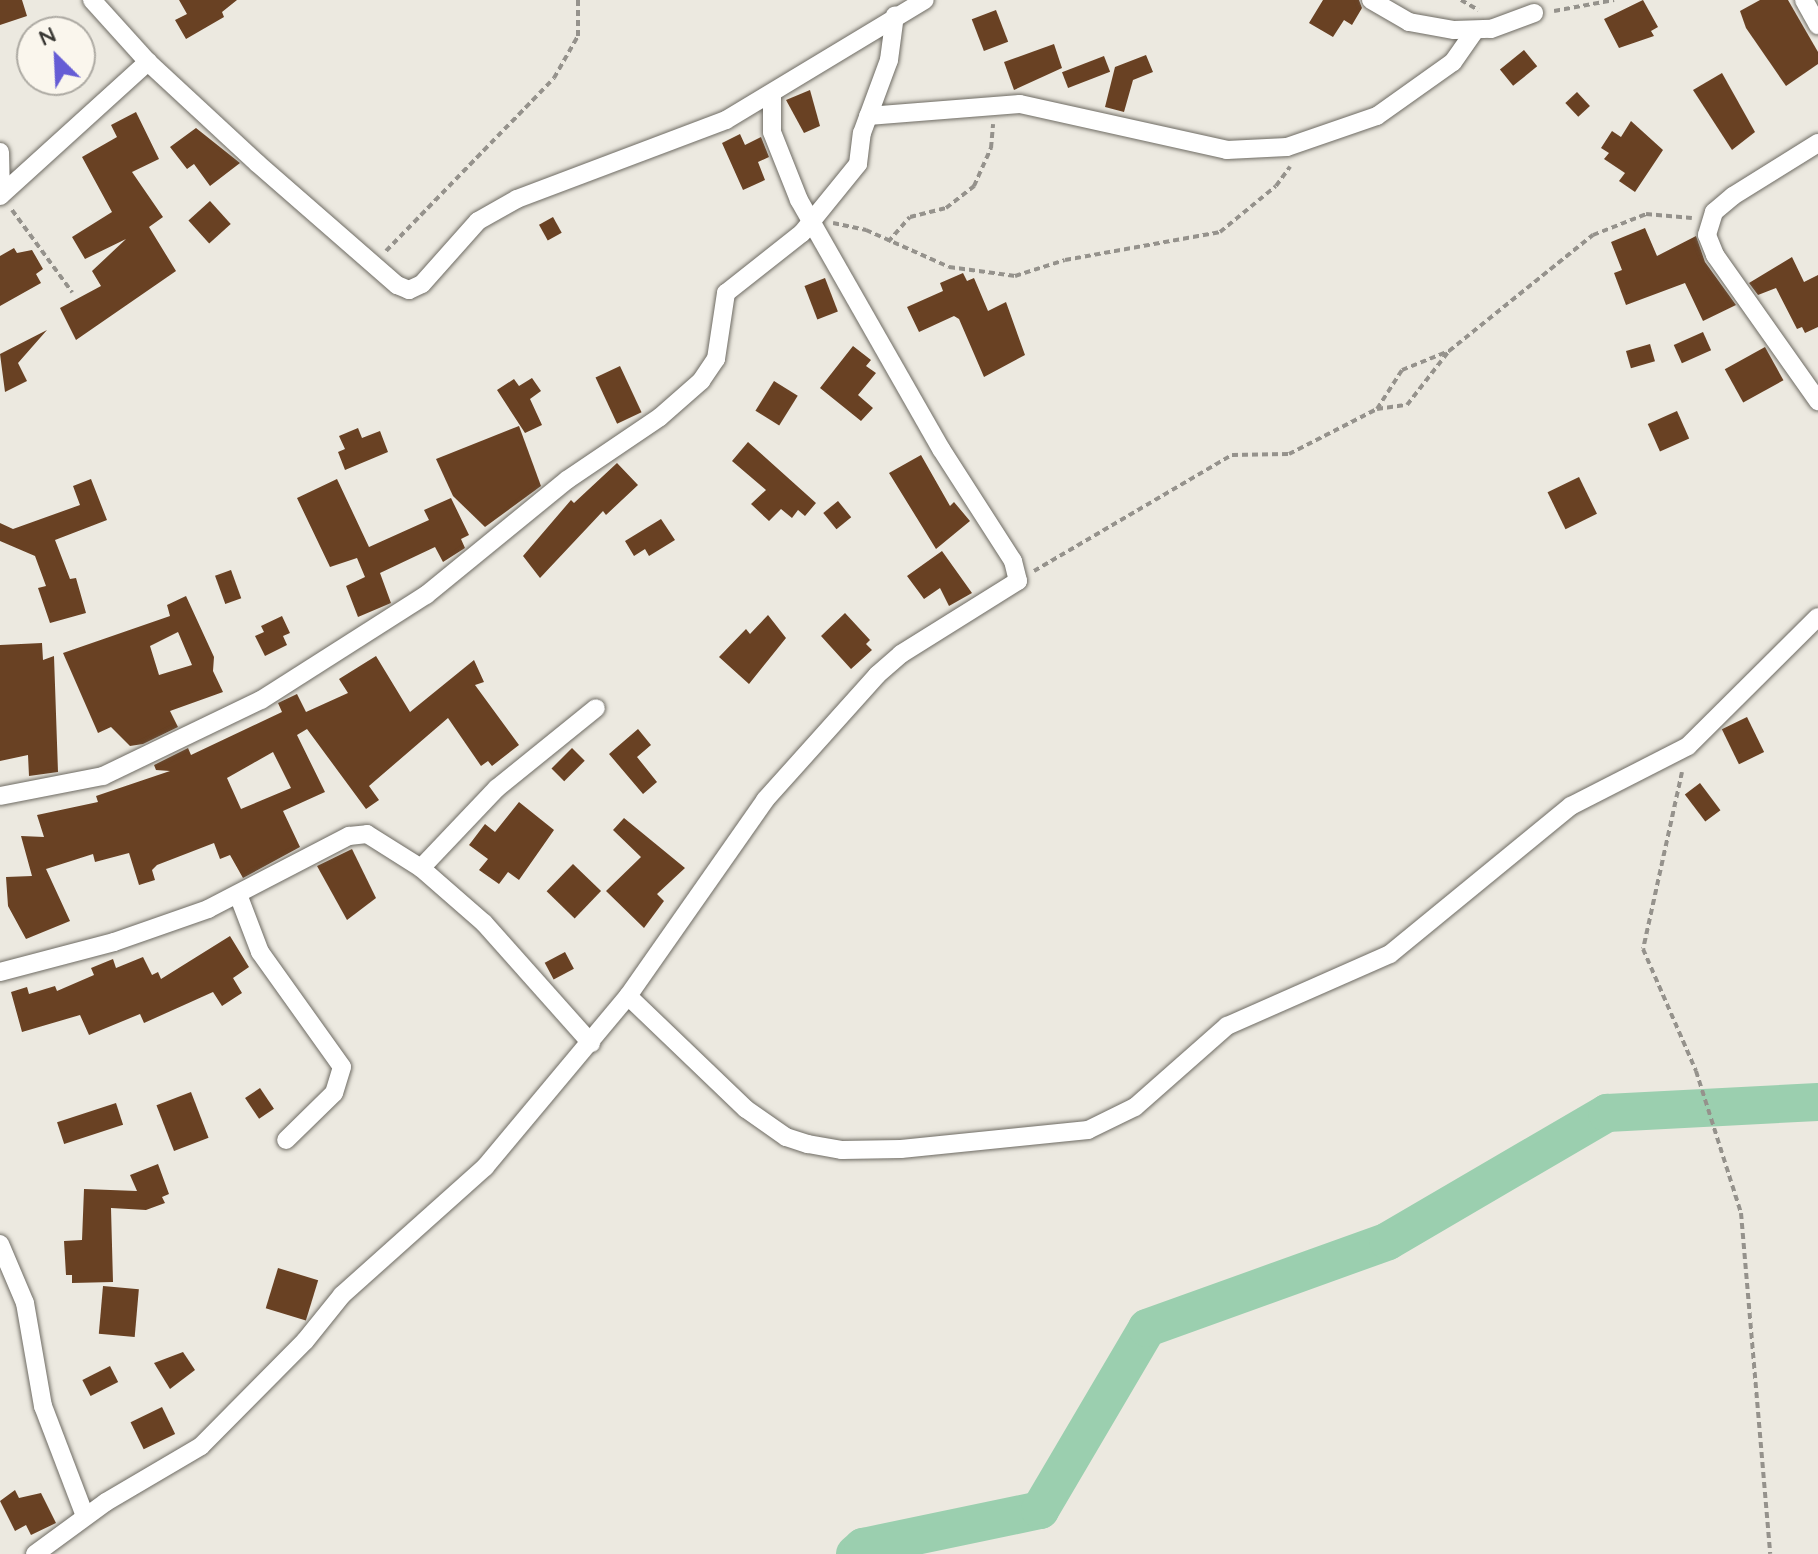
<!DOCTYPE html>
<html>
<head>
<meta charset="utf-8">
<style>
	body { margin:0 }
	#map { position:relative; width:1818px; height:1554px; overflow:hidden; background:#ece9e0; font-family:Quicksand,sans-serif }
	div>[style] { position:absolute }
	.river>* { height:38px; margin:-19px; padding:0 19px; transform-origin:19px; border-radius:19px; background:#9bcfaf }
	.building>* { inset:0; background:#694123; transform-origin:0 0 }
	.path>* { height:4px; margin-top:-2px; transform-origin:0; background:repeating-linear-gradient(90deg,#95928c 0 6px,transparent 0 10px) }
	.roads { filter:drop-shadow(0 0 2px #6e6b63) drop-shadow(0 0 2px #6e6b63) }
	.street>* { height:18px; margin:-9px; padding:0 9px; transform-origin:9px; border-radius:9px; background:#fff }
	span { translate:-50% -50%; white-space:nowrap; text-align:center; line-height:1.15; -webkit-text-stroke:8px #faf6ed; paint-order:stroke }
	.north { position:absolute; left:16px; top:16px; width:80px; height:80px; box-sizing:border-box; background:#faf6ed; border:2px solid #adaaa3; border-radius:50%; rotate:336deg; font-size:22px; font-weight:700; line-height:32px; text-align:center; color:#393834 }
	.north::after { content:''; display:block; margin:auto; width:28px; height:36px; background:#655cd5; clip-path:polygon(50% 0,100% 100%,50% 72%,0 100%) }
</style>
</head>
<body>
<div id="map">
	<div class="river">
		<div style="left:855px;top:1554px;width:11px;rotate:-41deg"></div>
		<div style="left:863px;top:1547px;width:181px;rotate:-11.8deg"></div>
		<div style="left:1040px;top:1510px;width:211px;rotate:-59.5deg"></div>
		<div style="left:1147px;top:1328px;width:256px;rotate:-19.8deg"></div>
		<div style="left:1388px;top:1241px;width:254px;rotate:-30.3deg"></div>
		<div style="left:1607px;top:1113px;width:211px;rotate:-3deg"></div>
	</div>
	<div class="building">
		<div style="clip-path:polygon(0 0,22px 0,27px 16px,0 25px)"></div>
		<div style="clip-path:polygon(179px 0,237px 0,222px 12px,224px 17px,186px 39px,175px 20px,187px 14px)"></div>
		<div style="clip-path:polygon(1323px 0,1359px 0,1362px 8px,1352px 25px,1344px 20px,1333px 37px,1309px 23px)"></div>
		<div style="clip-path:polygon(1643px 0,1658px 27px,1651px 31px,1654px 36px,1619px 48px,1604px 19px)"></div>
		<div style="clip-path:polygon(1760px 0,1788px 0,1818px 52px,1818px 64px,1786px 86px,1746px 28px,1740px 11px)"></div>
		<div style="left:996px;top:10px;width:34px;height:26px;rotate:69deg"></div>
		<div style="clip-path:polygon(1054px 44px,1062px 68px,1014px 90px,1004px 62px)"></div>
		<div style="left:1524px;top:50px;width:21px;height:31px;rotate:51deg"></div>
		<div style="clip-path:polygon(1146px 55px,1153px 72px,1133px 80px,1124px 112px,1105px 107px,1115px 67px)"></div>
		<div style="left:1104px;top:56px;width:17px;height:45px;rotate:69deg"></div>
		<div style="clip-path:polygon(1722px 73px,1755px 132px,1732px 150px,1693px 90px)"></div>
		<div style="clip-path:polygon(810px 90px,820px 126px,804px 133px,786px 100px)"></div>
		<div style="left:1577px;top:92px;width:19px;height:16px;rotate:47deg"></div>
		<div style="clip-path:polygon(136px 112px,159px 159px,132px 172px,163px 217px,149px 227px,176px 271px,76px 340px,60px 308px,101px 286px,92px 271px,126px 239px,85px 259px,72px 237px,112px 212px,82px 157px,117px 137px,111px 125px)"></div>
		<div style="clip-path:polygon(1631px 121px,1663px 150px,1635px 192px,1619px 181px,1625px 173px,1604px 159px,1609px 153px,1601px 148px,1612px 131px,1621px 137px)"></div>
		<div style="clip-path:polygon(196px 128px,240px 163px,210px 186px,194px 164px,187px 169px,170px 147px)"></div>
		<div style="clip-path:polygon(740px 134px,745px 145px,761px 137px,769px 157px,758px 162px,765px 180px,743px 190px,722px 143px)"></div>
		<div style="left:210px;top:201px;width:31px;height:29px;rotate:48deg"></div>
		<div style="left:553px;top:217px;width:18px;height:16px;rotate:61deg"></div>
		<div style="clip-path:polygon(1645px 228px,1657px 256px,1696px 236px,1705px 262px,1736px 305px,1703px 321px,1685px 283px,1626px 305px,1614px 273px,1622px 270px,1611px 242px)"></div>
		<div style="clip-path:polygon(14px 248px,17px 253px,32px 250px,43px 269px,36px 274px,41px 283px,0 306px,0 256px)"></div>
		<div style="clip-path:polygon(1792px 257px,1804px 282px,1818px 275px,1818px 327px,1805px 333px,1802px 327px,1797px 329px,1776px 288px,1758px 295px,1749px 283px)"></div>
		<div style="clip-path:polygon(963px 273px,967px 281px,974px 278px,988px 311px,1006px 302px,1025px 355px,984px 377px,959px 319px,954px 316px,919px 332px,907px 307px,943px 291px,940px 283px)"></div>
		<div style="left:825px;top:278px;width:36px;height:22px;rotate:69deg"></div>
		<div style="clip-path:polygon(47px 330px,18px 363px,27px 381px,5px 392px,0 354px)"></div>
		<div style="left:1703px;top:332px;width:20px;height:32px;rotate:66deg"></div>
		<div style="left:1650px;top:344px;width:18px;height:25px;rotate:74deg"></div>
		<div style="clip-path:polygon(853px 346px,871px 360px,866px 366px,876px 373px,858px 395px,873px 408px,861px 421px,820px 388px)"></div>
		<div style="left:1765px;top:347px;width:38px;height:46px;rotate:61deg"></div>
		<div style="left:620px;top:366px;width:51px;height:27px;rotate:65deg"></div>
		<div style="clip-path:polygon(532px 378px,541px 391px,530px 399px,542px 425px,525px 433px,497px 390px,514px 379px,519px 386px)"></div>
		<div style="left:774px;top:381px;width:28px;height:35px;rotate:32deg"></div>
		<div style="left:1677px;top:411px;width:30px;height:32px;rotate:66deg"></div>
		<div style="clip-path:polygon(519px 426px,541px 486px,485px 527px,453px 496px,436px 459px)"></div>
		<div style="clip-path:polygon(358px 428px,362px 438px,380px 431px,388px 452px,345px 470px,338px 452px,345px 449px,339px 436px)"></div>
		<div style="clip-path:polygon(748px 442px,816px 503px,805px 516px,798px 510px,792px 518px,781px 509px,769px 521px,751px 504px,766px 490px,732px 461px)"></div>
		<div style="clip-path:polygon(921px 455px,950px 506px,954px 502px,970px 521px,936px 549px,889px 473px)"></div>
		<div style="clip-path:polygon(617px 463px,638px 485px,606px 515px,603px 511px,540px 578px,523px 556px,571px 500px,574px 503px)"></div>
		<div style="left:1579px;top:477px;width:41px;height:35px;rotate:64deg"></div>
		<div style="clip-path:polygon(91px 479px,107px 520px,55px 540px,70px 579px,76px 578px,86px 613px,50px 623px,38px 588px,46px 586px,35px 556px,0 541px,0 523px,13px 529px,80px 505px,73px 486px)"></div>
		<div style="clip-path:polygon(337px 479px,369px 547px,429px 520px,424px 510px,451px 498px,469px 535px,461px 539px,465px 548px,443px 562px,435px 547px,380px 573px,391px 603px,358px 617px,346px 586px,365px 577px,357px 558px,330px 567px,297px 498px)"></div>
		<div style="left:838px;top:501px;width:21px;height:19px;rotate:51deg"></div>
		<div style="clip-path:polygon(661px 519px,675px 540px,649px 556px,645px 549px,634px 556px,625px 541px)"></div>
		<div style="clip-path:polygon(942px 551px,972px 593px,949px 606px,940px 588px,924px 599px,907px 576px)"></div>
		<div style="left:231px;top:570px;width:30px;height:17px;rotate:70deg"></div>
		<div style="clip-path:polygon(evenodd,186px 596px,214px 657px,213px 671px,223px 692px,170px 711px,178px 727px,143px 744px,130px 746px,111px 727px,98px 733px,63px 653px,170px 616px,167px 605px,186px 596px,178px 632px,192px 665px,159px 675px,150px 646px,178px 632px)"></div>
		<div style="clip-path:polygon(845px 613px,870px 640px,866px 644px,872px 650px,851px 669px,821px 636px)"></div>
		<div style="clip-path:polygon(768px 615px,786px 638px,749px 684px,719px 657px,746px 629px,750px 634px)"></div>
		<div style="clip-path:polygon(282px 616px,290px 633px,283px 636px,287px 645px,265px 656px,255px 636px,264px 632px,261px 626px)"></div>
		<div style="clip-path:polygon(42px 643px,43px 660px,54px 656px,58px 772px,29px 776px,28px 755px,0 761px,0 645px)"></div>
		<div style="clip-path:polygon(evenodd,376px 656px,410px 712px,474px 660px,484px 682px,475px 685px,519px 745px,492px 766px,488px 761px,481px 766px,448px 718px,369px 786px,379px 800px,366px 809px,307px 729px,297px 735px,325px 792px,283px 811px,300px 847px,243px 878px,230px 855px,220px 859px,214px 843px,157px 865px,152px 870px,155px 880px,139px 885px,129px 853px,95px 862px,93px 854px,46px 869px,70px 921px,26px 939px,8px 906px,6px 877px,32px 876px,21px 836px,44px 837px,37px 815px,98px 802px,96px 796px,170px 771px,156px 770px,154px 765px,188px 748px,191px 755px,282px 712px,278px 703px,297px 694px,306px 712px,348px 693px,339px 679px,376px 656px,273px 752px,291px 788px,241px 809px,227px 778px,273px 752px)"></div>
		<div style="left:1747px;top:717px;width:39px;height:28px;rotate:64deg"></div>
		<div style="clip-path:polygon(638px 729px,651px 745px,637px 757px,657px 782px,643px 794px,609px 754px)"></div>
		<div style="left:572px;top:748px;width:18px;height:29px;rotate:45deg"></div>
		<div style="left:1700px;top:783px;width:34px;height:19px;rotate:53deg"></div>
		<div style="clip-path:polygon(519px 802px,554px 830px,519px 880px,508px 872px,499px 884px,479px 870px,488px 859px,469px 845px,485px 824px,495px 832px)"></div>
		<div style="clip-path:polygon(624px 818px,685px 868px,657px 894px,664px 901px,644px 928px,606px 891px,641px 857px,613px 830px)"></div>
		<div style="clip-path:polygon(352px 849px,376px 898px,347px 920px,317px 866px)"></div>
		<div style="left:573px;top:864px;width:39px;height:38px;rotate:44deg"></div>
		<div style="clip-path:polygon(230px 936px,249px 967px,233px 978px,242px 993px,222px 1006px,213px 992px,144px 1023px,140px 1014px,89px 1035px,80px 1015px,22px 1032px,11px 992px,27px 987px,29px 994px,55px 986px,57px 991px,94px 975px,91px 968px,113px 959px,116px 968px,143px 957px,152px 975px,158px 972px,161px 979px)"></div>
		<div style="left:565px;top:952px;width:19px;height:23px;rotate:62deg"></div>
		<div style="left:260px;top:1088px;width:25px;height:18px;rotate:56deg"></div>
		<div style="left:191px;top:1092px;width:49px;height:37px;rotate:69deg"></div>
		<div style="left:116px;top:1103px;width:23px;height:62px;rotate:72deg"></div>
		<div style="clip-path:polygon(158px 1164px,169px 1194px,162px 1197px,165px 1203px,146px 1210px,111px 1208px,113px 1282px,72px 1283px,72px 1275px,66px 1275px,64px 1241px,82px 1240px,84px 1189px,137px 1191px,130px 1175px)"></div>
		<div style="left:278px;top:1268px;width:42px;height:42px;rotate:17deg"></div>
		<div style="left:103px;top:1286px;width:36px;height:48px;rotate:5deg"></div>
		<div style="clip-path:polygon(183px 1352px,195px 1370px,170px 1389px,154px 1363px)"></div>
		<div style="left:110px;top:1366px;width:18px;height:31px;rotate:63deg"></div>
		<div style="left:162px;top:1407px;width:30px;height:35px;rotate:64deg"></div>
		<div style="clip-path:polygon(15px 1490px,19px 1498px,41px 1493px,56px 1523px,31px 1535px,26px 1525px,15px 1531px,0 1501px)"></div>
	</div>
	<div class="path">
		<div style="left:1461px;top:0;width:20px;rotate:30deg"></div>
		<div style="left:1554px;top:11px;width:61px;rotate:-10.4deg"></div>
		<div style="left:12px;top:210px;width:102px;rotate:53.8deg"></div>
		<div style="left:833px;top:223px;width:34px;rotate:12deg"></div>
		<div style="left:866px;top:230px;width:91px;rotate:24deg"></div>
		<div style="left:949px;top:267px;width:67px;rotate:7.8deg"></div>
		<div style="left:1015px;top:276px;width:52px;rotate:-17.7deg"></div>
		<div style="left:1065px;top:260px;width:158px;rotate:-10.2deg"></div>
		<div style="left:1220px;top:232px;width:72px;rotate:-39.4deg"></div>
		<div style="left:1276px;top:186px;width:24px;rotate:-54deg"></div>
		<div style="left:888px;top:242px;width:33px;rotate:-49deg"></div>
		<div style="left:910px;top:217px;width:37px;rotate:-14deg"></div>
		<div style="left:946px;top:208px;width:36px;rotate:-38deg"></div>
		<div style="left:974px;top:186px;width:42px;rotate:-65.9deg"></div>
		<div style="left:991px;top:148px;width:24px;rotate:-85deg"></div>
		<div style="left:386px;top:251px;width:241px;rotate:-45.8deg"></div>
		<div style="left:554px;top:78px;width:48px;rotate:-60.3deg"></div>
		<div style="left:578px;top:36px;width:36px;rotate:-90deg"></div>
		<div style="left:1377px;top:409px;width:46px;rotate:-57.3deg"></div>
		<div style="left:1402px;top:370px;width:51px;rotate:-22deg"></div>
		<div style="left:1034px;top:571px;width:229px;rotate:-30.4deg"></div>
		<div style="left:1232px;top:455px;width:57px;rotate:-1deg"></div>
		<div style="left:1289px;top:454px;width:99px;rotate:-27.1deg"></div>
		<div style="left:1377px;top:409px;width:30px;rotate:-8deg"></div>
		<div style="left:1407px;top:405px;width:68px;rotate:-52.1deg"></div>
		<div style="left:1449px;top:351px;width:185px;rotate:-38.9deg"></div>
		<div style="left:1593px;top:235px;width:57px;rotate:-21.6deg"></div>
		<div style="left:1646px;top:214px;width:46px;rotate:5deg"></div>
		<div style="left:1682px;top:772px;width:181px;rotate:102.4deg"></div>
		<div style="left:1643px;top:949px;width:133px;rotate:66.5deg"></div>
		<div style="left:1696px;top:1071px;width:149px;rotate:72.4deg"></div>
		<div style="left:1741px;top:1213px;width:342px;rotate:85.1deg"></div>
	</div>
	<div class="roads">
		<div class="street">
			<div style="left:92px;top:0;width:84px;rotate:47.9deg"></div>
			<div style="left:148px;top:62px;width:149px;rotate:42.8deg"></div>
			<div style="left:257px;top:163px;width:186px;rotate:41.1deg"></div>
			<div style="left:397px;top:285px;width:13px;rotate:23deg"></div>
			<div style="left:409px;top:290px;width:14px;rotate:-25deg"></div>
			<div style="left:422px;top:284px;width:84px;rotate:-48.4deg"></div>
			<div style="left:478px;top:221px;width:45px;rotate:-29.4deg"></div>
			<div style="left:517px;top:199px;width:223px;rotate:-20.7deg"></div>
			<div style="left:726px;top:120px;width:232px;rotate:-31.1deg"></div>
			<div style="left:1371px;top:0;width:44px;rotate:30.1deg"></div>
			<div style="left:1409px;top:22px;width:46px;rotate:10.1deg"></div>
			<div style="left:1454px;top:30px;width:37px;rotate:-2deg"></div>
			<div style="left:1491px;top:29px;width:46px;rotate:-20.4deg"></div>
			<div style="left:1804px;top:0;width:29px;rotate:61deg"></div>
			<div style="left:868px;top:116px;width:152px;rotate:-4.5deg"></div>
			<div style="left:1020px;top:104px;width:212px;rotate:12.5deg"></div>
			<div style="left:1227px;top:150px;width:60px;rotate:-2.9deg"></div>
			<div style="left:1287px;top:147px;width:95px;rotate:-19deg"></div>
			<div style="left:1377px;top:116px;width:93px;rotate:-35.4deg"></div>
			<div style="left:1453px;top:62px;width:38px;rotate:-55deg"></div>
			<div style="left:1818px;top:143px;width:100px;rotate:148.1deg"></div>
			<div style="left:1733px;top:196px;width:25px;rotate:140deg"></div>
			<div style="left:1714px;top:212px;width:24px;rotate:107deg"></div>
			<div style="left:1707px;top:235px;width:22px;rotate:68deg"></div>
			<div style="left:1715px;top:255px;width:179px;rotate:54.8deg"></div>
			<div style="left:0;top:152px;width:43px;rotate:88.7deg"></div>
			<div style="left:0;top:196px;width:200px;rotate:-42.2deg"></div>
			<div style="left:0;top:796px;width:105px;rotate:-11deg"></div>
			<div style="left:103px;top:776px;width:175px;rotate:-25.7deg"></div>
			<div style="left:261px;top:700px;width:196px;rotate:-32.5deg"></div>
			<div style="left:426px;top:595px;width:182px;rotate:-39.2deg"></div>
			<div style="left:567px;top:480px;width:112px;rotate:-34.1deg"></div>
			<div style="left:660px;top:417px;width:55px;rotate:-41.3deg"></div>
			<div style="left:701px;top:381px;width:27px;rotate:-56deg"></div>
			<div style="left:716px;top:359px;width:67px;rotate:-81.4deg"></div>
			<div style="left:726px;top:293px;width:97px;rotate:-38.3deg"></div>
			<div style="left:802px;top:233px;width:89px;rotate:-50.9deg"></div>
			<div style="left:858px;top:164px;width:31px;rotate:-83deg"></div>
			<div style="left:862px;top:133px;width:78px;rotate:-69.7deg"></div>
			<div style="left:889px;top:60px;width:45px;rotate:-82.4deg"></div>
			<div style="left:421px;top:868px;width:110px;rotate:-46.5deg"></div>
			<div style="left:497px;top:788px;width:127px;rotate:-38.9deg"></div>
			<div style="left:239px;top:897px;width:59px;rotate:69.1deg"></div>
			<div style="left:260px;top:952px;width:141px;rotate:54.5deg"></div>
			<div style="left:342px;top:1067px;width:27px;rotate:107deg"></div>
			<div style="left:334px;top:1093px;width:67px;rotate:135.6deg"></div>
			<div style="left:0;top:972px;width:118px;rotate:-14.7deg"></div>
			<div style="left:114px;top:942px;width:100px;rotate:-19.3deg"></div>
			<div style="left:208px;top:909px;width:159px;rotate:-27.4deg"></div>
			<div style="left:349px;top:836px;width:18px;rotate:-6deg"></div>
			<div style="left:367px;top:834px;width:64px;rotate:32.2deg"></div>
			<div style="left:421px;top:868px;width:84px;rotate:41.1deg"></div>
			<div style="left:484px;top:923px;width:161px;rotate:48.3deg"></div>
			<div style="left:628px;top:996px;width:163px;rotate:43.8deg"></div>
			<div style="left:746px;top:1109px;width:49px;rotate:35deg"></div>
			<div style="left:786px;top:1137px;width:23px;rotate:18deg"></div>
			<div style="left:808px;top:1144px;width:35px;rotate:10deg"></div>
			<div style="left:842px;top:1150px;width:59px;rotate:-1deg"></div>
			<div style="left:901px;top:1149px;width:188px;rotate:-5.8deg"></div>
			<div style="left:1088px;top:1130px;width:52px;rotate:-26.1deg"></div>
			<div style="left:1135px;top:1107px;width:123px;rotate:-41.4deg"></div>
			<div style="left:1227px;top:1026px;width:178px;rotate:-23.8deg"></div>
			<div style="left:1390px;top:954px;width:234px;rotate:-39.3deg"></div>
			<div style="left:1571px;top:806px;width:131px;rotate:-27.1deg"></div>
			<div style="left:1688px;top:746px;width:183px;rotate:-44.8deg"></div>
			<div style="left:0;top:1244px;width:64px;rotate:67deg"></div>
			<div style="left:25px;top:1303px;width:105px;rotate:80.1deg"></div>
			<div style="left:43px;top:1406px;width:118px;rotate:69.1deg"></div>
			<div style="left:35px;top:1554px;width:88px;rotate:-36.2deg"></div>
			<div style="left:106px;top:1502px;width:110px;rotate:-30.5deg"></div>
			<div style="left:201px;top:1446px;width:148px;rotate:-45.3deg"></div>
			<div style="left:305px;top:1341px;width:59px;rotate:-51.2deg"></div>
			<div style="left:342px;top:1295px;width:192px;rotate:-41.8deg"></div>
			<div style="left:485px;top:1167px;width:223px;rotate:-50.1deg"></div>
			<div style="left:628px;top:996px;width:239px;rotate:-55deg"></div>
			<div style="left:765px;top:800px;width:168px;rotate:-48.1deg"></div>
			<div style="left:877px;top:675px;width:32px;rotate:-41deg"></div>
			<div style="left:901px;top:654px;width:138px;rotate:-32deg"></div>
			<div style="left:1018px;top:581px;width:21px;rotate:-104deg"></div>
			<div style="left:1013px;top:561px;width:133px;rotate:-122.7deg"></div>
			<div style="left:941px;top:449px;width:287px;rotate:-119.7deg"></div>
			<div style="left:799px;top:200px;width:73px;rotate:-111.7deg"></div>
			<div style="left:772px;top:132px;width:35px;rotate:-90deg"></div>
		</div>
	</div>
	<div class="north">N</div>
</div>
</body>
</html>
